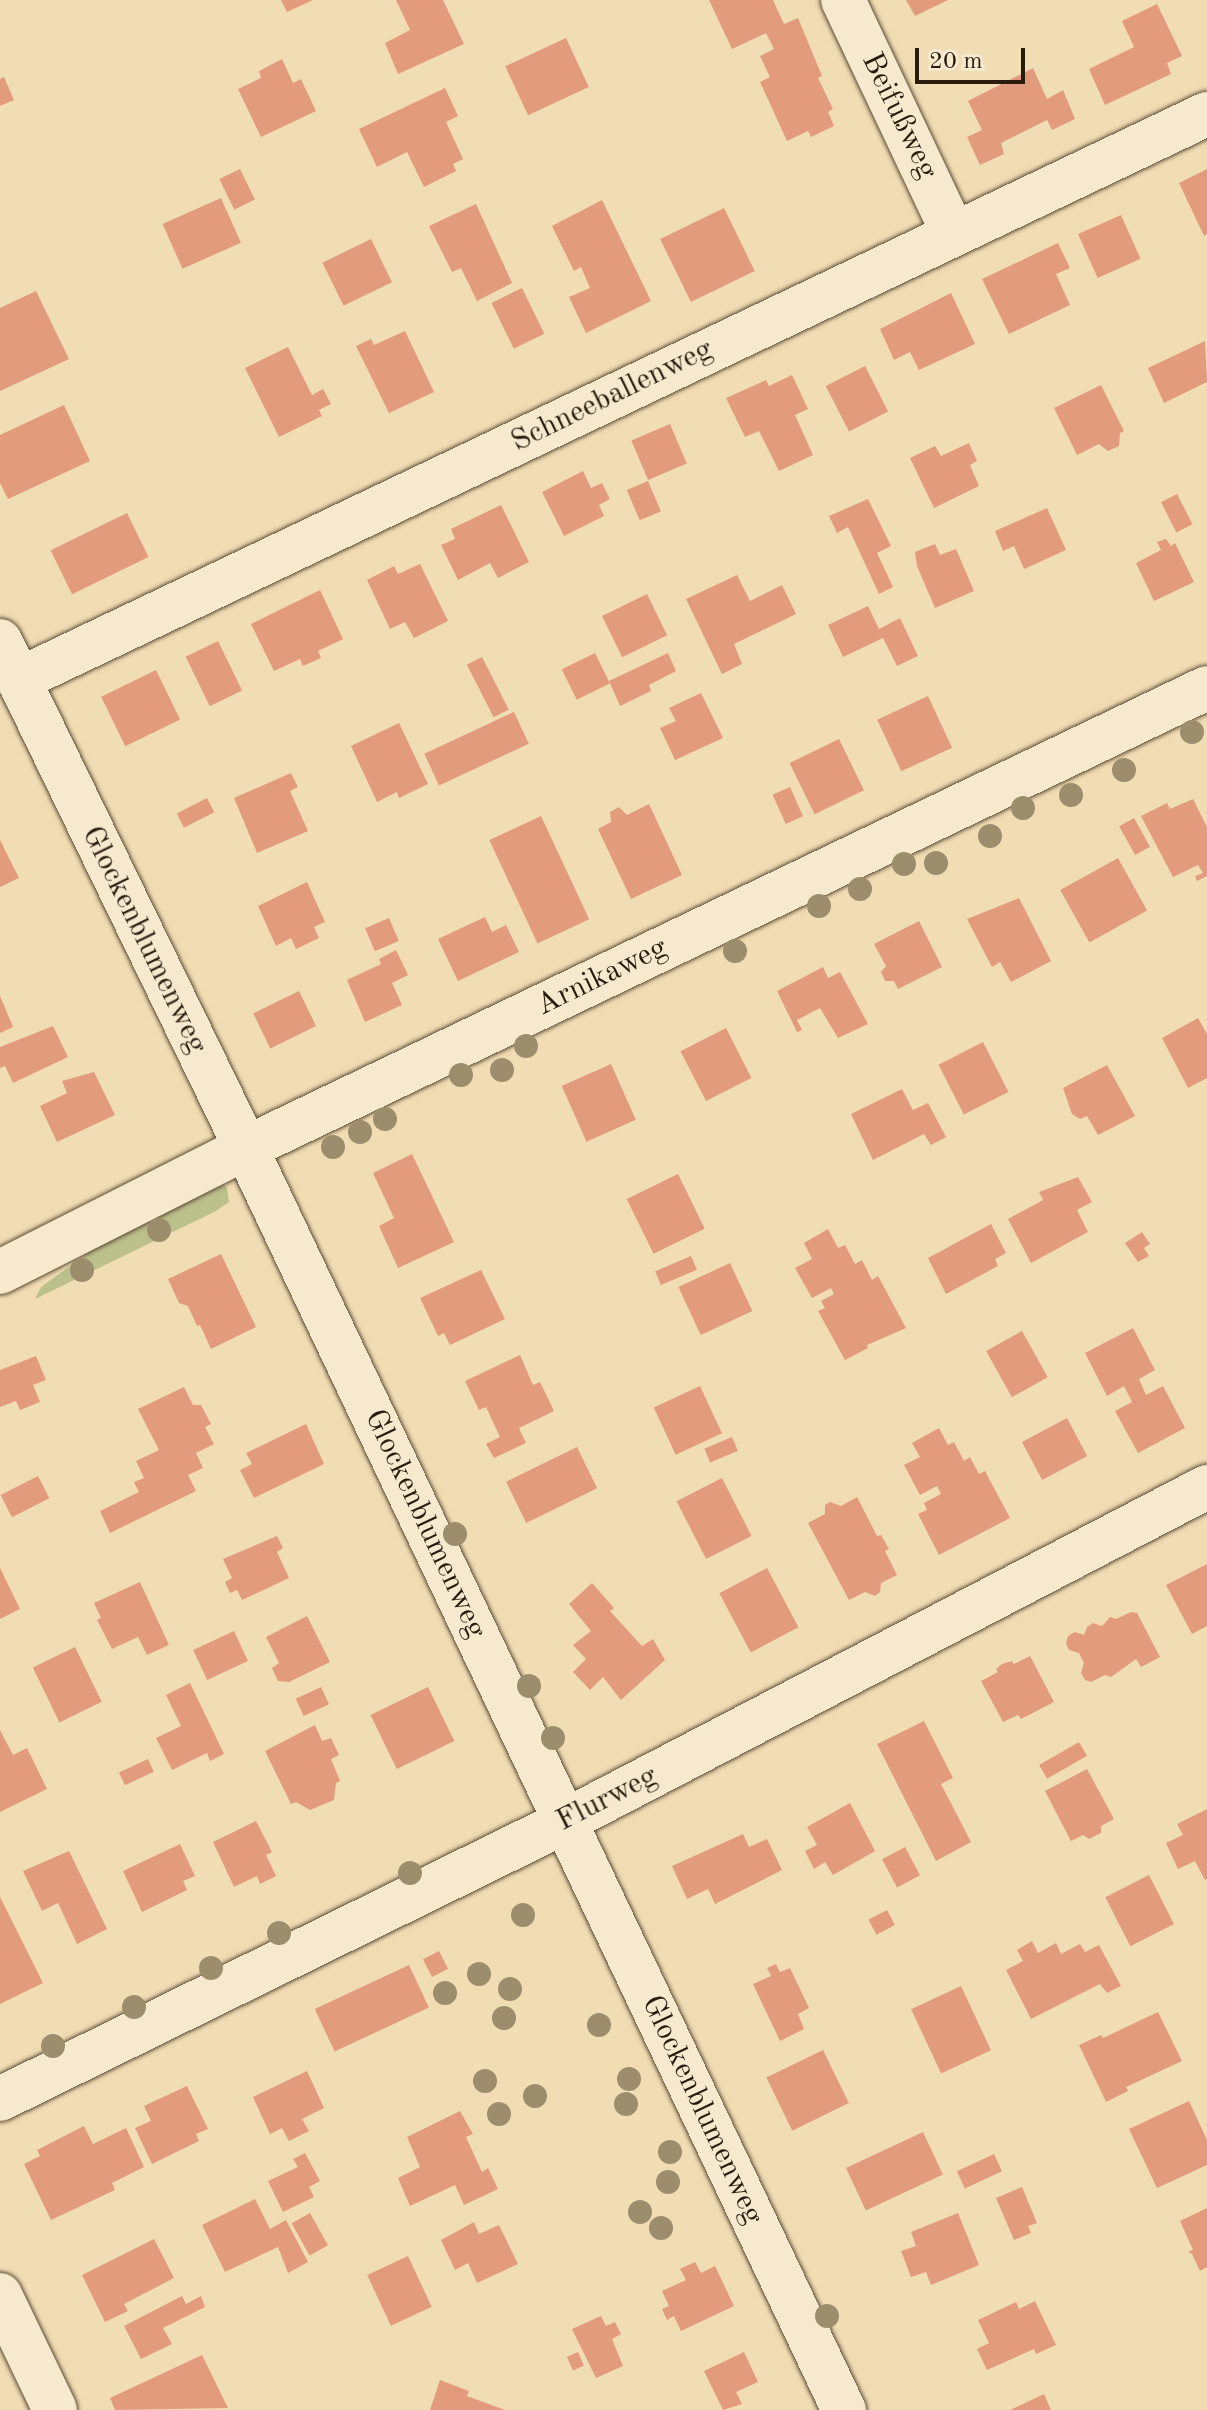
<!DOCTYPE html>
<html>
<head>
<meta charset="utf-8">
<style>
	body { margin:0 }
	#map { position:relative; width:1207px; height:2410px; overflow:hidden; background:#f1ddb3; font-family:"Old Standard TT",serif }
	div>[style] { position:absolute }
	.green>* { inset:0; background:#bcc08b }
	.building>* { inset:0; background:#e29c7d; transform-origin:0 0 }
	.roads { filter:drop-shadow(0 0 2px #5c4c36) drop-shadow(0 0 2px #5c4c36) }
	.minor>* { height:44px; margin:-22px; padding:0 22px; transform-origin:22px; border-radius:22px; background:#f6e9ce }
	.trees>* { width:24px; height:24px; margin:-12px; border-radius:50%; background:#9c8e6d }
	span { translate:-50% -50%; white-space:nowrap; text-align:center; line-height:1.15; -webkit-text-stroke:7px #f6e9ce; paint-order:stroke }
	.street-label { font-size:30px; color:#2b1b0d }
	.scale { position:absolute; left:915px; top:48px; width:110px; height:36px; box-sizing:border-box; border:4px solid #2b1b0d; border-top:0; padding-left:10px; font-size:24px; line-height:28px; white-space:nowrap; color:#2b1b0d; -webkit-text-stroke:6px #f6e9ce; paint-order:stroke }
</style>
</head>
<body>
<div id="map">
	<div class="green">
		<div style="clip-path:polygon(222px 1183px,227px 1188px,229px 1202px,216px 1211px,35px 1299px,41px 1287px,117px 1232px)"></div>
	</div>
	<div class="building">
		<div style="clip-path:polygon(281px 0,313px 0,287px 12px)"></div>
		<div style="clip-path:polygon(396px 0,443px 0,464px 44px,398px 74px,385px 43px,410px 30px)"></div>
		<div style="clip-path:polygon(709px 0,773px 0,784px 24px,798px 18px,822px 76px,818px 78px,833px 109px,828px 112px,834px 126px,811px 137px,808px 131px,787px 141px,760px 82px,770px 77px,760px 56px,774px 49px,766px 33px,732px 49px)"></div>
		<div style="clip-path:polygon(906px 0,948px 0,915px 16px)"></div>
		<div style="clip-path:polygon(1157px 4px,1182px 56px,1167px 63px,1171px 74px,1105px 105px,1089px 69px,1134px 47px,1122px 21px)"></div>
		<div style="left:566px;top:38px;width:54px;height:67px;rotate:65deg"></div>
		<div style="clip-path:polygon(282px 59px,293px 83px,301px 79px,316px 111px,261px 137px,238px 89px,261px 78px,259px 71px)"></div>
		<div style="clip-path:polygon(1033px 68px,1047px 99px,1063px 90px,1075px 119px,1052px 130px,1047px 120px,1001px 143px,1004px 154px,980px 165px,967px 137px,982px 130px,968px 101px)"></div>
		<div style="clip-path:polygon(4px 77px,14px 100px,0 106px,0 79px)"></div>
		<div style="clip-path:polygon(445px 88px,458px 116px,446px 122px,463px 159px,453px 164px,456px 171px,424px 187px,407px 152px,377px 167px,359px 129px)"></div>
		<div style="left:240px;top:169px;width:34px;height:23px;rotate:64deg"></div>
		<div style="clip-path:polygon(1207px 169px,1207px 234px,1204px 236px,1179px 183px)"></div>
		<div style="left:221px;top:198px;width:49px;height:64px;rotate:66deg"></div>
		<div style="clip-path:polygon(602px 200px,651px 301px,586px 333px,569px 297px,590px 288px,581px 267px,574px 271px,552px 226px)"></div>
		<div style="clip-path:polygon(476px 204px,512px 283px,477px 301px,461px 268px,452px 272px,429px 226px)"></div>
		<div style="left:724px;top:208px;width:70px;height:71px;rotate:64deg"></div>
		<div style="left:1121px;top:215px;width:48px;height:47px;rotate:66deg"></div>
		<div style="left:371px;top:239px;width:48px;height:54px;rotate:64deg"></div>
		<div style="clip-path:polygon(1058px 243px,1070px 268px,1056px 274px,1070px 305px,1009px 334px,982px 279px)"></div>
		<div style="left:522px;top:288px;width:51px;height:34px;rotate:64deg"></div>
		<div style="clip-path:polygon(36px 291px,69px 359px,0 391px,0 308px)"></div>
		<div style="clip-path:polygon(951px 293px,975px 344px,919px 370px,910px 352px,894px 360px,880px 329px)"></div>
		<div style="clip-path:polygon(405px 331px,434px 392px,389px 413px,356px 346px,371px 339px,374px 345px)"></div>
		<div style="clip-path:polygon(1205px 341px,1207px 382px,1164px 403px,1148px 368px)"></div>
		<div style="clip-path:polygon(288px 347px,312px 395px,323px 389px,331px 404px,319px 410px,322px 416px,279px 437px,245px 368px)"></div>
		<div style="left:865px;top:366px;width:51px;height:44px;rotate:63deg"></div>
		<div style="clip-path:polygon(792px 375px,808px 409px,795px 415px,813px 455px,779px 471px,759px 431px,745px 437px,726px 398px,766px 380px,769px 386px)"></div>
		<div style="clip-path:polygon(1101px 385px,1124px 431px,1120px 433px,1119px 446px,1108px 451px,1099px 444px,1077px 455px,1054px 408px)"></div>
		<div style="clip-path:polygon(64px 405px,90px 461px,8px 499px,0 483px,0 435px)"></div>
		<div style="left:670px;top:424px;width:43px;height:42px;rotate:67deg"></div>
		<div style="clip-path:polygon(969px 443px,977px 461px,970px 465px,979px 486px,934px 508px,910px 458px,935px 446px,941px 456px)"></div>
		<div style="clip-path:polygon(583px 471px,591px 488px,602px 483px,610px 499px,599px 505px,604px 516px,564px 536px,542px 492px)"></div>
		<div style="left:648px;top:481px;width:33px;height:23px;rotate:67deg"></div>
		<div style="left:1177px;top:494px;width:34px;height:18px;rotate:63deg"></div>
		<div style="clip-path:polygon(868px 499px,891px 546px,877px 553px,893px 587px,879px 594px,848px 527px,837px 533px,829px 516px)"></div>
		<div style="clip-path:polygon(501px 505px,529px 562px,498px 578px,490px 563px,458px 580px,441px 545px,455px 539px,451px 529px)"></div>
		<div style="clip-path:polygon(1047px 508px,1066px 550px,1024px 569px,1014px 546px,1003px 551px,995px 531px)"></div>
		<div style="left:127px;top:513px;width:49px;height:85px;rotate:64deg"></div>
		<div style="clip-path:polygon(1166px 539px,1171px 546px,1175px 543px,1194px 582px,1154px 601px,1136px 563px,1161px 550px,1157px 542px)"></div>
		<div style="clip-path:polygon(935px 544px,940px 555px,956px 549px,974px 591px,935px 608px,917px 566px,915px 552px)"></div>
		<div style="clip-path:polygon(420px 564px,448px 621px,414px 638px,405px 622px,390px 629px,367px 580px,394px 566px,398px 574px)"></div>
		<div style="clip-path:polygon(737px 575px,750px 601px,782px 585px,796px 614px,734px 644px,742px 664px,722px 674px,686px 599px)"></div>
		<div style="clip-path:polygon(320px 590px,343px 639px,318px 651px,321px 658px,303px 666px,300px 659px,274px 671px,251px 624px)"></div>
		<div style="left:647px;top:594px;width:46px;height:50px;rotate:64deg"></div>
		<div style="clip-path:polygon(868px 606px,879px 629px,900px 618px,918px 656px,897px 666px,883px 638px,843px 657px,828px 625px)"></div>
		<div style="left:218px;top:641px;width:55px;height:36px;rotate:64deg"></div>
		<div style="left:595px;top:653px;width:34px;height:37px;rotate:64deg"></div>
		<div style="clip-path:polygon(668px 653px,676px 671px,649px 685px,651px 691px,620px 706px,609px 681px)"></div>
		<div style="left:482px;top:657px;width:59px;height:17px;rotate:63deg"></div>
		<div style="left:156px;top:670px;width:55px;height:61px;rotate:64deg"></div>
		<div style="clip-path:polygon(701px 693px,723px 738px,675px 760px,660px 728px,676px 721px,669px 708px)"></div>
		<div style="left:928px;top:696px;width:57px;height:56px;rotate:65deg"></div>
		<div style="left:514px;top:712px;width:35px;height:99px;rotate:65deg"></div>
		<div style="clip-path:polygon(399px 723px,428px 784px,399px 798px,397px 792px,377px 802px,351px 746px)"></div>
		<div style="left:839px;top:739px;width:57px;height:55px;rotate:64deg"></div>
		<div style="clip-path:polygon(291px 773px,298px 787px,290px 791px,308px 831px,257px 853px,234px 798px)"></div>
		<div style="left:790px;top:787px;width:32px;height:19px;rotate:66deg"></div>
		<div style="left:207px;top:798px;width:16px;height:34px;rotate:63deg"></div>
		<div style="clip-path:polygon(1193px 799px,1207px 827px,1207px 876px,1197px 881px,1195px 876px,1203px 873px,1198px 865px,1173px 877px,1141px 816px,1167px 803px,1170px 809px)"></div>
		<div style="clip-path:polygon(649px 804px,682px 875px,631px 899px,598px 829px,611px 822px,610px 812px,619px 807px,627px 815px)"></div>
		<div style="left:541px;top:816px;width:114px;height:57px;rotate:65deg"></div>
		<div style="left:1134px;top:818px;width:33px;height:17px;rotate:61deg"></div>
		<div style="clip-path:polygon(0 840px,19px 878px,0 887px)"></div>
		<div style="left:1118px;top:858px;width:60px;height:66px;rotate:61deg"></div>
		<div style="clip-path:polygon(307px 882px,325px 922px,314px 927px,319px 938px,296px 949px,291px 938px,276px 946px,258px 906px)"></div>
		<div style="clip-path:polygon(1019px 898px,1051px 961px,1011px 982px,1000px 962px,992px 967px,967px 919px)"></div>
		<div style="clip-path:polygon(485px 917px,492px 932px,506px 925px,519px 952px,458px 981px,438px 939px)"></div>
		<div style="left:389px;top:918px;width:25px;height:26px;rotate:67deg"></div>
		<div style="clip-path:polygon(919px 921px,942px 967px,898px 989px,894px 981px,885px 981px,881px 972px,886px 966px,874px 944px)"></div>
		<div style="clip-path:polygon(396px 950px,408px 975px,392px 983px,402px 1005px,365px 1022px,347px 980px,381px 964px,379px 959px)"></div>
		<div style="clip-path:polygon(823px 967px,828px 978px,840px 972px,868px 1024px,838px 1038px,820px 1008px,797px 1020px,802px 1030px,797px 1032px,777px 991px)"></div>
		<div style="left:299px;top:991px;width:39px;height:51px;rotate:64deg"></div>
		<div style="clip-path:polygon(0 996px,13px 1027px,0 1033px)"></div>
		<div style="clip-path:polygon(1198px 1018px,1207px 1034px,1207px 1078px,1188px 1088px,1162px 1038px)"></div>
		<div style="clip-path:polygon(53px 1026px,68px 1057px,13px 1083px,5px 1066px,0 1068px,0 1047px)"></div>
		<div style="left:726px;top:1028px;width:56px;height:51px;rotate:63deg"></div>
		<div style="left:983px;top:1042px;width:56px;height:50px;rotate:63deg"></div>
		<div style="left:611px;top:1064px;width:61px;height:54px;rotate:66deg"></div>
		<div style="clip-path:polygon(1107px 1065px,1135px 1116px,1098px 1135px,1087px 1116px,1080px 1119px,1072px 1114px,1063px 1088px)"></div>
		<div style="clip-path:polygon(94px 1072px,115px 1115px,57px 1142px,40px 1106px,67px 1093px,62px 1081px)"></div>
		<div style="clip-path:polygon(902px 1089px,913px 1110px,928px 1103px,946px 1137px,931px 1145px,924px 1134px,873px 1160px,851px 1114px)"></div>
		<div style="clip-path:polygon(412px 1154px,454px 1242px,398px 1268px,379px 1226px,394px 1218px,373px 1173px)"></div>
		<div style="left:678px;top:1174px;width:61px;height:57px;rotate:64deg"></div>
		<div style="clip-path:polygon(1078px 1177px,1092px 1202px,1077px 1210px,1088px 1232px,1031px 1263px,1008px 1219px,1043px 1200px,1039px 1192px)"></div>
		<div style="clip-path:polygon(991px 1224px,1006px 1253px,995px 1259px,998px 1266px,946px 1294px,928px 1258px)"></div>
		<div style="clip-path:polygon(828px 1229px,838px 1248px,845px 1245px,855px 1264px,862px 1260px,872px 1280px,878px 1276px,906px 1328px,867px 1345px,868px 1348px,845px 1360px,818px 1311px,825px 1308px,821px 1301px,834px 1294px,831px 1288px,812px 1298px,795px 1268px,812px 1259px,804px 1243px)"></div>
		<div style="clip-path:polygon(1142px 1232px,1150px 1244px,1144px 1248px,1149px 1256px,1138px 1262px,1125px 1243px)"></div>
		<div style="clip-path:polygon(221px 1254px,256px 1327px,211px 1349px,200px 1325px,197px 1326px,188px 1306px,179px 1303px,168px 1279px)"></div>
		<div style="left:691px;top:1256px;width:15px;height:39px;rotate:67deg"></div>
		<div style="left:730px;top:1263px;width:53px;height:57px;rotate:65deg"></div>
		<div style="clip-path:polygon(481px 1270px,505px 1319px,450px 1345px,444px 1333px,438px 1336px,420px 1298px)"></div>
		<div style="clip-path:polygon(1133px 1328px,1155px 1370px,1139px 1379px,1146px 1395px,1163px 1386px,1185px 1428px,1138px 1453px,1115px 1411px,1132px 1402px,1124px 1386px,1107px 1396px,1085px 1353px)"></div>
		<div style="left:1022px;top:1331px;width:53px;height:41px;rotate:61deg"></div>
		<div style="clip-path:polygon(520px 1355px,533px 1385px,540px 1382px,554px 1411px,519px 1428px,526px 1443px,494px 1458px,486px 1444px,500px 1437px,486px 1407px,479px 1410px,465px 1381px)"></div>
		<div style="clip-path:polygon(36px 1356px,46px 1380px,33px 1385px,40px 1402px,20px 1410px,16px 1401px,0 1407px,0 1370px)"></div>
		<div style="left:700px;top:1386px;width:52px;height:51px;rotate:65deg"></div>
		<div style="clip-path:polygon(184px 1387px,193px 1405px,201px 1405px,211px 1424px,205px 1427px,214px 1444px,196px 1453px,203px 1468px,188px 1475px,196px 1491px,110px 1533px,100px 1511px,139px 1492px,134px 1482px,144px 1478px,136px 1461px,159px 1450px,138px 1409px)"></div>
		<div style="left:1067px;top:1418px;width:43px;height:51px;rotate:62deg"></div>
		<div style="clip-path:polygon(306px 1424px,324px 1464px,254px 1498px,240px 1470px,252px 1464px,246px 1453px)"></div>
		<div style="clip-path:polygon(939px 1428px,948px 1445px,954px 1442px,964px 1461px,970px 1457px,979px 1474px,985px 1471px,1010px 1518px,939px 1555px,918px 1514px,927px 1510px,924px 1503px,941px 1494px,937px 1486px,920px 1495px,904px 1465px,920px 1457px,912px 1443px)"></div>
		<div style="left:732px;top:1437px;width:15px;height:30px;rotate:67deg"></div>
		<div style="left:577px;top:1447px;width:46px;height:79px;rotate:64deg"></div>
		<div style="left:38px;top:1476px;width:25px;height:42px;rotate:63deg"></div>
		<div style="left:722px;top:1478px;width:65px;height:51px;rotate:63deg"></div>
		<div style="clip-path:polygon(857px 1497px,877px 1536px,881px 1535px,889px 1549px,885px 1551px,897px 1575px,881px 1583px,880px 1592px,875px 1596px,865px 1592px,849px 1600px,808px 1523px,825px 1514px,825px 1505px,830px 1502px,841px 1506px)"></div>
		<div style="clip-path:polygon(277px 1536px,283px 1548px,277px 1552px,289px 1578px,242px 1600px,237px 1590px,230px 1593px,225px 1582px,232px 1578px,223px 1559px)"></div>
		<div style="clip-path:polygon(1207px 1564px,1207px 1626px,1192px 1634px,1166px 1585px)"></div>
		<div style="clip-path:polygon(0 1568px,20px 1609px,0 1619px)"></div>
		<div style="left:767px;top:1568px;width:67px;height:54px;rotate:62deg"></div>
		<div style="clip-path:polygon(140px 1582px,169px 1645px,147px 1655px,138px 1637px,112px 1649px,97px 1620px,101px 1618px,94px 1603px)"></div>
		<div style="clip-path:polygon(592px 1583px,614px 1608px,610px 1611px,642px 1646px,653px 1639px,665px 1660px,621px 1700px,603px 1677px,590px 1690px,573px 1672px,586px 1659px,573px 1645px,591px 1631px,569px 1604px)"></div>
		<div style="clip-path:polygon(1131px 1612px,1137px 1613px,1160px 1657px,1141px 1667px,1136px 1659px,1111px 1677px,1105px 1675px,1091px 1682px,1085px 1680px,1081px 1673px,1084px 1663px,1079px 1653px,1069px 1650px,1066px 1643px,1068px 1636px,1075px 1632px,1084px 1635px,1087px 1627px,1093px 1623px,1102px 1626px,1110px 1617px,1116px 1619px)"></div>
		<div style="clip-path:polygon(307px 1616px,330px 1662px,289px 1682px,278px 1681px,272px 1668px,279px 1663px,266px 1637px)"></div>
		<div style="left:234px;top:1631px;width:33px;height:45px;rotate:65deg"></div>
		<div style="left:75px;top:1647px;width:61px;height:47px;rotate:64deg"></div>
		<div style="clip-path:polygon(1030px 1656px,1054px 1702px,1021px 1719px,1018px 1715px,1003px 1722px,981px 1681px,998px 1672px,996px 1669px,1002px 1664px,1012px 1661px,1014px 1664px)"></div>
		<div style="clip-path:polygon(190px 1683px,224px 1754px,210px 1761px,207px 1753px,172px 1770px,156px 1738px,181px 1726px,166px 1695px)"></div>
		<div style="left:321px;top:1687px;width:19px;height:28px;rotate:65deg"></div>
		<div style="left:428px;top:1687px;width:60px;height:64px;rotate:64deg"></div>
		<div style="clip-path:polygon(924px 1721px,953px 1778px,941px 1784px,971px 1842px,936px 1861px,877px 1744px)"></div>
		<div style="clip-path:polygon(315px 1725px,322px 1741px,331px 1738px,339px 1755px,331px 1759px,340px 1781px,336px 1783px,334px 1800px,310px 1810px,296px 1802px,291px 1804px,265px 1751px)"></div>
		<div style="clip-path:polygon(0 1730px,13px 1755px,27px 1748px,47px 1789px,0 1812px)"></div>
		<div style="left:1079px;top:1742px;width:16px;height:46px;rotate:60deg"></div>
		<div style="left:148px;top:1759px;width:14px;height:32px;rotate:65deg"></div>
		<div style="clip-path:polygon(1087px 1769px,1114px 1819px,1101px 1826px,1101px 1833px,1089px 1839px,1083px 1835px,1071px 1841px,1045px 1791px)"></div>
		<div style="clip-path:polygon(850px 1803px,875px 1851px,833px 1875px,825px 1862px,814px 1869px,805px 1851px,817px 1845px,807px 1827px)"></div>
		<div style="clip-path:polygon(1207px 1809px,1207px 1879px,1205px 1880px,1195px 1861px,1178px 1869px,1166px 1843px,1183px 1835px,1177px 1824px)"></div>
		<div style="clip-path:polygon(256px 1821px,272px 1852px,266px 1855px,276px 1876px,260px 1884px,257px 1876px,234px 1887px,213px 1842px)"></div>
		<div style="clip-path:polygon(743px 1834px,749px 1847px,767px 1839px,782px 1870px,715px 1904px,708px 1889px,687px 1899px,672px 1866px)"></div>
		<div style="clip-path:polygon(180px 1844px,195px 1876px,183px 1881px,187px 1890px,142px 1912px,123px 1871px)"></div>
		<div style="left:905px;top:1847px;width:32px;height:26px;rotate:62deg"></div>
		<div style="clip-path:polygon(69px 1851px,107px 1929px,77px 1944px,58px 1903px,42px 1911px,23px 1871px)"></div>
		<div style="left:1149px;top:1875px;width:55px;height:49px;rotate:63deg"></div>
		<div style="clip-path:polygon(0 1897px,43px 1983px,0 2004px)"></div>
		<div style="left:887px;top:1910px;width:17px;height:21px;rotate:62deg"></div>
		<div style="clip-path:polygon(1032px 1941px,1038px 1953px,1056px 1943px,1061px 1954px,1080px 1944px,1085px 1952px,1099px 1945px,1121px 1986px,1107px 1993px,1100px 1984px,1031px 2019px,1006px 1970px,1023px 1961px,1017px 1950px)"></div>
		<div style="left:439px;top:1951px;width:20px;height:18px;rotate:63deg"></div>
		<div style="clip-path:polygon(776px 1964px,780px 1972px,790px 1968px,809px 2008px,798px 2014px,804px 2029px,780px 2041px,753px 1984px,771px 1976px,767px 1968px)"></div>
		<div style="left:409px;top:1965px;width:47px;height:104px;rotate:65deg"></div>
		<div style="left:961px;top:1986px;width:71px;height:55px;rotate:65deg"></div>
		<div style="clip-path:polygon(1158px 2012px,1182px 2061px,1126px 2087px,1128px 2091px,1106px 2102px,1079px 2045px,1101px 2035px,1103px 2038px)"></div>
		<div style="left:823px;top:2050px;width:59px;height:63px;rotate:64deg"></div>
		<div style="clip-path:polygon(307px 2071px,324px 2108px,302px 2119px,309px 2131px,289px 2141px,282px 2128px,270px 2134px,253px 2097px)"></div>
		<div style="clip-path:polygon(187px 2086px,208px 2129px,196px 2134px,199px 2141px,152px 2164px,135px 2128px,151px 2121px,144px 2106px)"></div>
		<div style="clip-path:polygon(1189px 2101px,1207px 2140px,1207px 2165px,1157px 2188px,1129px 2129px)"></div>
		<div style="clip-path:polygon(460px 2111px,473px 2134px,466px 2137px,482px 2172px,488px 2168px,498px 2189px,464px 2205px,455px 2185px,410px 2206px,398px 2178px,420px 2167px,407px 2137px)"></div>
		<div style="clip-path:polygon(84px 2126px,93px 2144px,126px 2128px,144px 2167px,112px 2183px,115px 2190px,51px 2220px,24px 2164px,40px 2156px,37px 2150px)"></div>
		<div style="left:923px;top:2132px;width:47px;height:85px;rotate:65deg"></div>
		<div style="clip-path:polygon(305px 2153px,320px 2181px,309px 2187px,314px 2197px,283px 2212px,268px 2181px,298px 2167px,293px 2159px)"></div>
		<div style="left:994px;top:2154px;width:19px;height:41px;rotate:65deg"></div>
		<div style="clip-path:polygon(1022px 2187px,1037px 2223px,1028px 2226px,1031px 2233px,1014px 2240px,996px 2198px)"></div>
		<div style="clip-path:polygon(255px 2199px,270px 2229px,286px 2220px,308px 2262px,288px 2273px,278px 2247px,225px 2272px,202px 2225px)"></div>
		<div style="clip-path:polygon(1207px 2208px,1207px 2267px,1200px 2271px,1192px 2254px,1188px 2252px,1193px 2250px,1180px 2221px)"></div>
		<div style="left:310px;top:2213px;width:37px;height:21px;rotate:61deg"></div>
		<div style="clip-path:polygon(958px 2213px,979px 2265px,931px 2285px,926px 2272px,911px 2277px,901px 2251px,916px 2246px,911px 2232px)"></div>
		<div style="clip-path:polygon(474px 2222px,479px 2234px,499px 2225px,518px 2264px,477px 2283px,468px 2263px,455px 2270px,441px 2240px)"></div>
		<div style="clip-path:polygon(154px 2239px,174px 2278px,124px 2304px,128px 2311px,105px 2322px,82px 2275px)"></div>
		<div style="left:408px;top:2256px;width:56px;height:45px;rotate:65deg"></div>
		<div style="clip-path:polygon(695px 2262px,701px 2273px,715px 2266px,734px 2306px,681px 2331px,674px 2316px,667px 2320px,662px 2309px,669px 2306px,662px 2291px,686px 2280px,680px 2269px)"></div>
		<div style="clip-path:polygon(182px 2296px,186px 2304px,201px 2296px,205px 2307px,163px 2328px,172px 2344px,141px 2359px,124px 2326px)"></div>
		<div style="clip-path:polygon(1035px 2301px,1056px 2345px,1036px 2354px,1034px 2349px,987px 2370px,977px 2349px,989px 2343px,978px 2320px,1016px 2302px,1019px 2309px)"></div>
		<div style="clip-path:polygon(601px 2316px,606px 2326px,615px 2322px,621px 2334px,612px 2339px,623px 2366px,596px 2378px,572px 2329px)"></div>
		<div style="left:578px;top:2352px;width:15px;height:12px;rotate:67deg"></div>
		<div style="clip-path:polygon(744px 2352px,758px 2382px,736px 2392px,742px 2404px,723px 2410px,704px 2371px)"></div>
		<div style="clip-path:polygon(202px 2355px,228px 2408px,115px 2410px,110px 2398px)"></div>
		<div style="clip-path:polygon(440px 2380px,469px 2391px,467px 2396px,505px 2410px,430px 2410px)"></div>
		<div style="clip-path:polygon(1044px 2394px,1051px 2410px,1010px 2410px)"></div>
	</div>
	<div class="roads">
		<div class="minor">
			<div style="left:843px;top:0;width:258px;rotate:64.7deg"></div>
			<div style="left:0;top:641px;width:564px;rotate:64.12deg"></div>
			<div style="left:246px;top:1148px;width:1397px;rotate:64.65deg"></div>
			<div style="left:18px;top:680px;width:1317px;rotate:-25.46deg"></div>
			<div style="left:0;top:1272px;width:275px;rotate:-26.8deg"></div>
			<div style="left:246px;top:1148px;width:1065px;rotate:-25.58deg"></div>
			<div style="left:0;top:2099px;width:604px;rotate:-26.14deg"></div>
			<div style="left:542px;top:1833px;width:750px;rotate:-27.49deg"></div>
			<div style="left:0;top:2295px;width:127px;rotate:64.4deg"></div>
		</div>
	</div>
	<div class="trees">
		<div style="left:1192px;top:732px"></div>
		<div style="left:1124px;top:770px"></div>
		<div style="left:1071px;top:795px"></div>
		<div style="left:1023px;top:808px"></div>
		<div style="left:990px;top:836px"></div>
		<div style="left:936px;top:863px"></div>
		<div style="left:904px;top:864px"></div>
		<div style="left:860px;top:889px"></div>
		<div style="left:819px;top:906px"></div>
		<div style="left:735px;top:951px"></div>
		<div style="left:526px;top:1046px"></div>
		<div style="left:502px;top:1070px"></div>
		<div style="left:461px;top:1075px"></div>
		<div style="left:385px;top:1119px"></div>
		<div style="left:360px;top:1132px"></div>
		<div style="left:333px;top:1147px"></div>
		<div style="left:159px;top:1230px"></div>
		<div style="left:82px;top:1270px"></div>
		<div style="left:455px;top:1534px"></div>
		<div style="left:529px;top:1686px"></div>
		<div style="left:553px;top:1738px"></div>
		<div style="left:410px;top:1873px"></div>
		<div style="left:523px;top:1915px"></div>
		<div style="left:279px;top:1933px"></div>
		<div style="left:211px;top:1968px"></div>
		<div style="left:479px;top:1974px"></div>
		<div style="left:510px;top:1989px"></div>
		<div style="left:445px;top:1993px"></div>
		<div style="left:134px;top:2007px"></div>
		<div style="left:504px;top:2018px"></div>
		<div style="left:599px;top:2025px"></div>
		<div style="left:53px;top:2046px"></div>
		<div style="left:629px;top:2079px"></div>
		<div style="left:485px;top:2081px"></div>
		<div style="left:535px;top:2096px"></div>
		<div style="left:626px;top:2104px"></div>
		<div style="left:499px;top:2114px"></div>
		<div style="left:670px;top:2152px"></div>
		<div style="left:668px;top:2182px"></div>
		<div style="left:640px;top:2212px"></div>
		<div style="left:661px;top:2228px"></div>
		<div style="left:827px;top:2316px"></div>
	</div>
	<div class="street-label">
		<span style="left:899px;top:116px;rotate:64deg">Beifußweg</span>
		<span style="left:612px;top:396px;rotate:-26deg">Schneeballenweg</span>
		<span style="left:144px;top:940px;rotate:64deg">Glockenblumenweg</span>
		<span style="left:602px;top:977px;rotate:-26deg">Arnikaweg</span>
		<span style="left:425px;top:1524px;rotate:65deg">Glockenblumenweg</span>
		<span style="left:607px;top:1799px;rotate:-27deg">Flurweg</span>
		<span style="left:702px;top:2110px;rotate:65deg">Glockenblumenweg</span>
	</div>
	<div class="scale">20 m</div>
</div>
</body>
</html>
